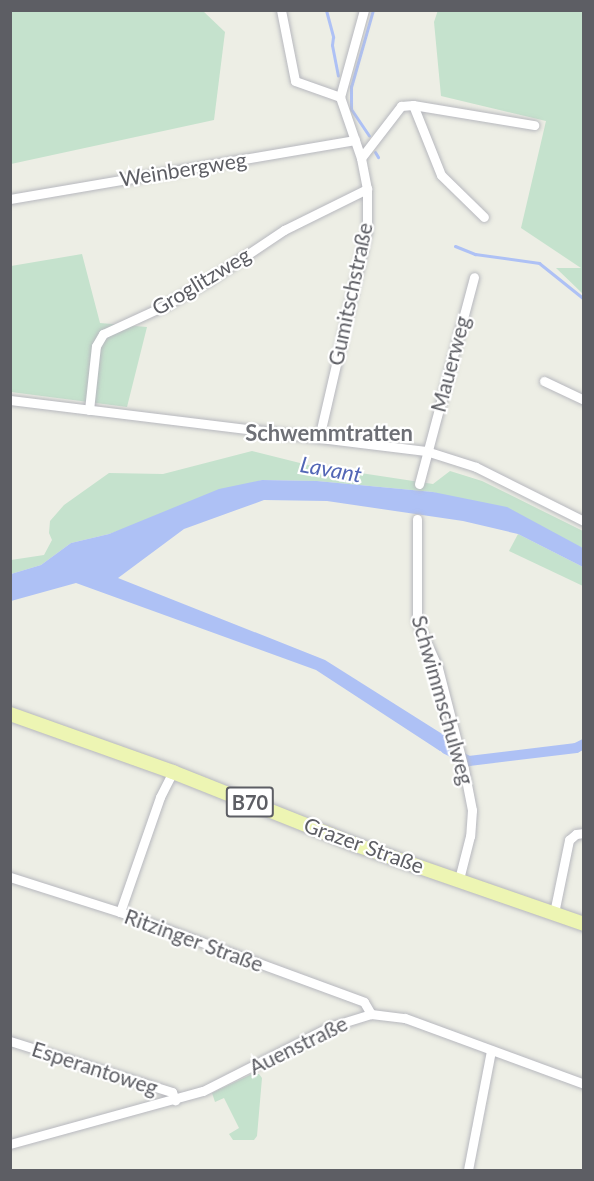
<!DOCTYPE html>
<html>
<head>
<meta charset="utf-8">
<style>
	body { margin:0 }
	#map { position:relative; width:594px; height:1181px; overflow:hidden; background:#edeee5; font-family:Lato,sans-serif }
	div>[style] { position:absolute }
	.green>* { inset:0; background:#c5e2cd }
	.water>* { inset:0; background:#aec1f5 }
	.stream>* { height:3px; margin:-1.5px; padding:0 1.5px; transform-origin:1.5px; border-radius:1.5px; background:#aec1f5 }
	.canal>* { height:10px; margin:-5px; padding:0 5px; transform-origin:5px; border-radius:5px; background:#aec1f5 }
	.roads { filter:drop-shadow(0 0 2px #b7b8be) drop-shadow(0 0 2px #b7b8be) }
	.street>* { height:9px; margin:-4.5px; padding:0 4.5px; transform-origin:4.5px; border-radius:4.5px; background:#fff }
	.primary>* { height:14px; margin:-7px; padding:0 7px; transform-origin:7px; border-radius:7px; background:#edf5b3 }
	span { translate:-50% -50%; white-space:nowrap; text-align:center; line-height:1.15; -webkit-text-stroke:4.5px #fff; paint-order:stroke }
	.shield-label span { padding:2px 4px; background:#fff; border:2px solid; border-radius:4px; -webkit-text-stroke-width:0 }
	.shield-label { font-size:20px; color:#5d5e64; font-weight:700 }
	.street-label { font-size:21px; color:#5d5e64 }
	.neighbourhood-label { font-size:22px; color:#6e7076; font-weight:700 }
	.water-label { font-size:22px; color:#5367b6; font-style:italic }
	.frame { position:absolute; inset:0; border:12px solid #5d5e64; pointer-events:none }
</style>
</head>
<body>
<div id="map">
	<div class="green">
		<div style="clip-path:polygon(11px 10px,203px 11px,225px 32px,214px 120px,11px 164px)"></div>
		<div style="clip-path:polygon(438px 10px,583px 11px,583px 294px,556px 268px,581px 268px,521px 228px,546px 121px,441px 96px,434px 22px)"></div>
		<div style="clip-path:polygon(82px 254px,100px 323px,147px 327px,127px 407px,11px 392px,11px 266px)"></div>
		<div style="clip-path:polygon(252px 451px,308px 465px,433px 484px,450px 471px,482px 481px,583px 531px,583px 548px,433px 492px,317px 481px,262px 480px,109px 534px,71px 543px,41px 565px,11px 574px,11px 560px,44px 555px,52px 540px,49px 533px,50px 521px,64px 505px,109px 473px,163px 474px)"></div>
		<div style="clip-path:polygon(518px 534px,583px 567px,583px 586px,509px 551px)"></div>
		<div style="clip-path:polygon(252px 1074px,259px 1074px,262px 1078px,257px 1136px,254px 1140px,233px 1140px,229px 1134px,239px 1128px,224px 1098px,215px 1102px,212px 1093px)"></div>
	</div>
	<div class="water">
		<div style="clip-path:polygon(262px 480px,317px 481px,433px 492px,507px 507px,583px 548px,583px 567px,518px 534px,463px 521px,327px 501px,264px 500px,184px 529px,118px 578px,325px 660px,447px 737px,440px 751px,316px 670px,76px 583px,11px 601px,11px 574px,41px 565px,71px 543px,109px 534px,219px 489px)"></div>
	</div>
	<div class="stream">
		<div style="left:326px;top:10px;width:28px;rotate:75deg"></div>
		<div style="left:333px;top:37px;width:8px;rotate:97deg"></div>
		<div style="left:332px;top:45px;width:31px;rotate:79deg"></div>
		<div style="left:351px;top:86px;width:23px;rotate:90deg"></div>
		<div style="left:351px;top:109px;width:32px;rotate:56deg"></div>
		<div style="left:351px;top:87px;width:80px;rotate:-74.1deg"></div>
		<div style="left:375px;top:152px;width:6px;rotate:59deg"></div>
		<div style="left:455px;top:246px;width:22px;rotate:22deg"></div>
		<div style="left:475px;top:254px;width:65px;rotate:8deg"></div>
		<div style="left:539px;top:263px;width:58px;rotate:38.7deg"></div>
	</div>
	<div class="canal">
		<div style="left:432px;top:738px;width:18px;rotate:38deg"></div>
		<div style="left:446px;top:749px;width:26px;rotate:28deg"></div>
		<div style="left:469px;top:761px;width:108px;rotate:-6.9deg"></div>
		<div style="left:576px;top:748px;width:9px;rotate:-27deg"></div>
	</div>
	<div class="roads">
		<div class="street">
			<div style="left:281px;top:10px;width:72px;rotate:78.8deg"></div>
			<div style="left:295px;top:81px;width:48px;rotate:19.6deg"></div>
			<div style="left:413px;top:105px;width:123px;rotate:9.4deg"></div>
			<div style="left:361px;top:158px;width:66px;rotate:-52.4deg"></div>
			<div style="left:401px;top:106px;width:12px;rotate:-5deg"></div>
			<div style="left:413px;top:105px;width:75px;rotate:68.2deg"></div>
			<div style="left:441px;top:175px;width:60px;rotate:44.3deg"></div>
			<div style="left:10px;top:199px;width:350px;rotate:-9.7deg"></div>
			<div style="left:544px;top:381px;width:44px;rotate:25.4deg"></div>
			<div style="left:10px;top:400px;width:419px;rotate:7deg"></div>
			<div style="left:426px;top:451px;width:52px;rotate:17.7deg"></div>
			<div style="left:476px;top:467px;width:121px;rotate:26.6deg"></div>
			<div style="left:89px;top:410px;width:64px;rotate:-83.8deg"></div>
			<div style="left:96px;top:346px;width:14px;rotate:-60deg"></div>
			<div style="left:103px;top:334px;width:67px;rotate:-24.7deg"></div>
			<div style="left:164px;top:306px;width:51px;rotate:-29.6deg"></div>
			<div style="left:208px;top:281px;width:92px;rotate:-33.9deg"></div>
			<div style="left:284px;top:230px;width:93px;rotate:-26.3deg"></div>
			<div style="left:319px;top:438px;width:213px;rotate:-77deg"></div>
			<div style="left:367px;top:230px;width:41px;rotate:-90deg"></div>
			<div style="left:367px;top:189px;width:32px;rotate:-101deg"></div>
			<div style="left:361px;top:158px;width:65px;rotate:-109deg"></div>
			<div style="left:340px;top:97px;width:90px;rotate:-74.6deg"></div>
			<div style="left:419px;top:484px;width:214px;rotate:-75.1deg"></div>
			<div style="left:417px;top:519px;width:102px;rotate:90deg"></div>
			<div style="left:417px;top:621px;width:51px;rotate:65.9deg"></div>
			<div style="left:438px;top:668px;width:104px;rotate:75.6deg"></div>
			<div style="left:464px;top:769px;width:42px;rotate:79deg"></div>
			<div style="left:472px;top:810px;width:26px;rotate:94deg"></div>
			<div style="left:470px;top:836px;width:44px;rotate:104.3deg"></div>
			<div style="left:10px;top:877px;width:115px;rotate:17.7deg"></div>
			<div style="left:120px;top:912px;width:260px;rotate:20.2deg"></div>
			<div style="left:364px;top:1002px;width:14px;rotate:60deg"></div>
			<div style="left:120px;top:912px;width:122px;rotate:-70.8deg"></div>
			<div style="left:160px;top:797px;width:28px;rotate:-63deg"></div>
			<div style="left:554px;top:913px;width:75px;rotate:-78.4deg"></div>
			<div style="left:569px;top:840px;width:9px;rotate:-41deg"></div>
			<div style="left:576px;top:834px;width:8px;rotate:-7deg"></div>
			<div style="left:10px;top:1041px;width:170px;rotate:17.5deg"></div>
			<div style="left:172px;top:1092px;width:9px;rotate:69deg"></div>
			<div style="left:10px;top:1144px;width:200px;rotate:-15.4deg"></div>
			<div style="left:203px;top:1091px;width:141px;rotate:-26.9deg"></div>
			<div style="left:329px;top:1027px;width:44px;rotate:-17.2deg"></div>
			<div style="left:371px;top:1014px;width:34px;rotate:7deg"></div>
			<div style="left:405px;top:1018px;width:191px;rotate:20.2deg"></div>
			<div style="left:468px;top:1170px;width:122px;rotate:-79.1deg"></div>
		</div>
		<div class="primary">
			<div style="left:10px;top:714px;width:173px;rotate:19.6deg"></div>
			<div style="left:173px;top:772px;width:197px;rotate:21.7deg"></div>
			<div style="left:356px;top:845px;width:241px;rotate:19.1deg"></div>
		</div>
	</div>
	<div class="shield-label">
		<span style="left:250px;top:802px">B70</span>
	</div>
	<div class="street-label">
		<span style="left:183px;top:169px;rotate:-9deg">Weinbergweg</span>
		<span style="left:201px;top:281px;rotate:-31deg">Groglitzweg</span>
		<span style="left:350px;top:294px;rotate:-78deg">Gumitschstraße</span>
		<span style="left:450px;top:364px;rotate:-75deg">Mauerweg</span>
		<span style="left:443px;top:700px;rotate:74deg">Schwimmschulweg</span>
		<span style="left:364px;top:845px;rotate:20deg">Grazer Straße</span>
		<span style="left:194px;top:940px;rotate:20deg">Ritzinger Straße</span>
		<span style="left:298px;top:1045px;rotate:-26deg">Auenstraße</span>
		<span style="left:95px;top:1068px;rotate:18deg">Esperantoweg</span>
	</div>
	<div class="neighbourhood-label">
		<span style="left:329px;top:433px">Schwemmtratten</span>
	</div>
	<div class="water-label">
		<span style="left:331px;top:469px;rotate:10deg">Lavant</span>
	</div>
	<div class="frame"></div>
</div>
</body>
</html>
